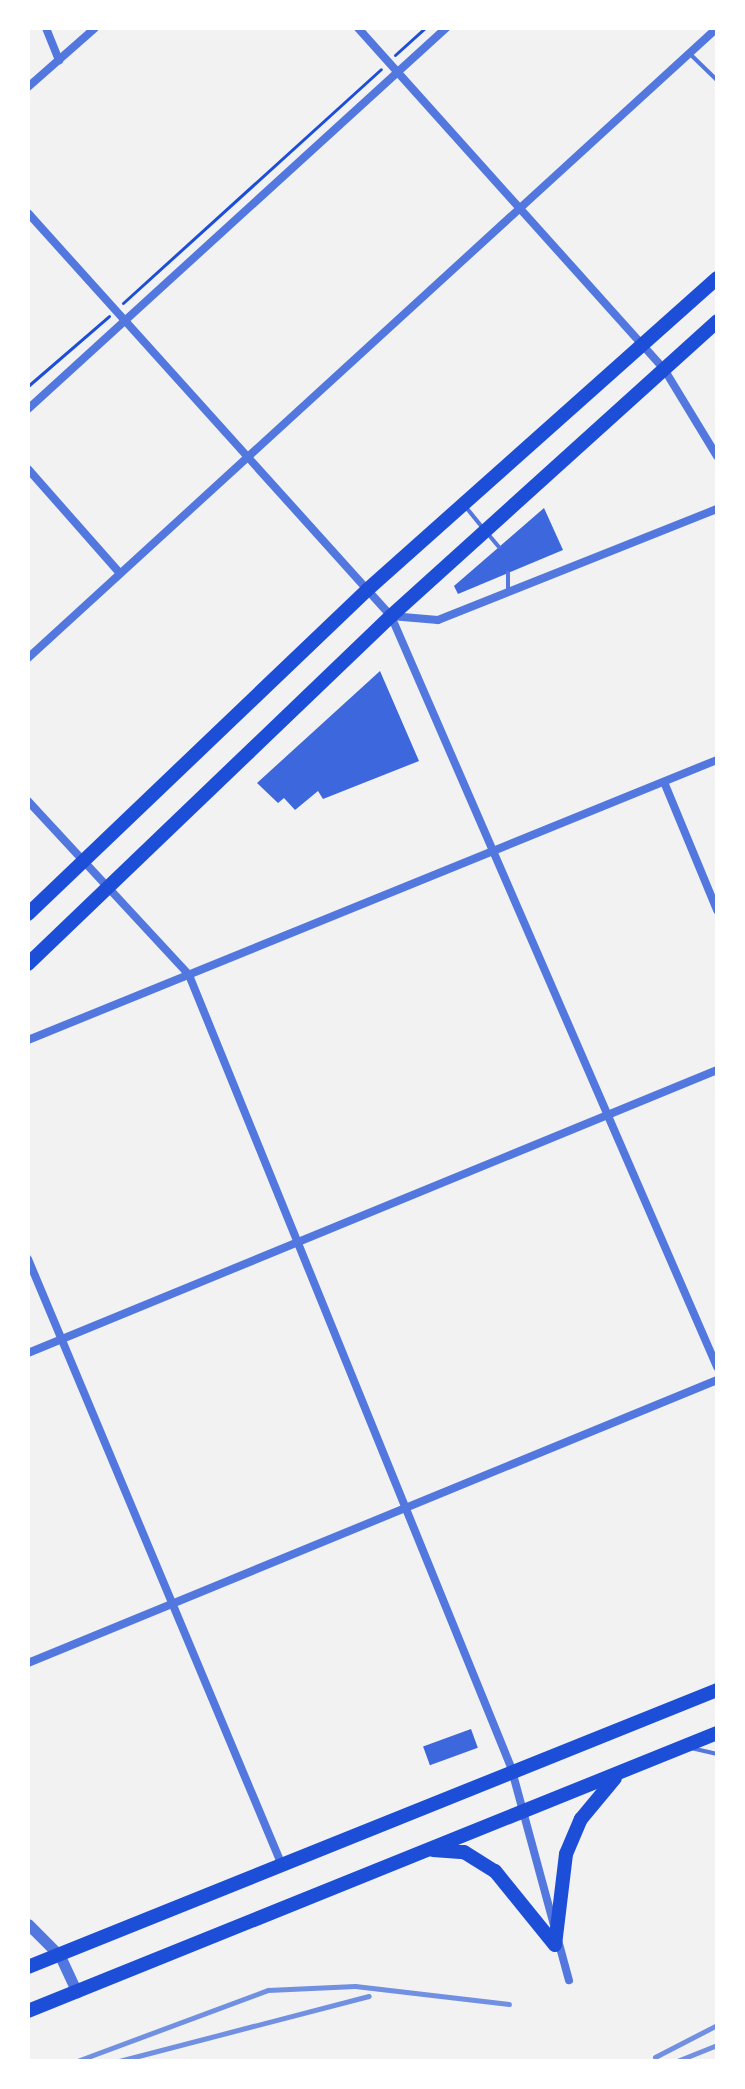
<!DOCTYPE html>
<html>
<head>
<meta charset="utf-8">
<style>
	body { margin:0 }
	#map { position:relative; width:745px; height:2089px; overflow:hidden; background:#f2f2f2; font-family:Mulish,sans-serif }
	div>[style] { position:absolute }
	.building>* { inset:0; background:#3d67dc; transform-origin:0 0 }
	.path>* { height:3px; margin:-1.5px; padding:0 1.5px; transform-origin:1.5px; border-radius:1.5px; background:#1d4ed8 }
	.service>* { height:4px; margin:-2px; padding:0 2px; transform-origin:2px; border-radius:2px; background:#5277de }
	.minor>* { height:8px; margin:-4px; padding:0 4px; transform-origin:4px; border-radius:4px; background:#5277de }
	.tertiary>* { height:11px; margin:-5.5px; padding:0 5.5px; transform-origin:5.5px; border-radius:5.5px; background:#5277de }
	.primary>* { height:14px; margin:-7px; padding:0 7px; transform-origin:7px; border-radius:7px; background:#1d4ed8 }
	.rail>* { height:5px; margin:-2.5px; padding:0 2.5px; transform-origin:2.5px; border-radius:2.5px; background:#7290e2 }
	span { translate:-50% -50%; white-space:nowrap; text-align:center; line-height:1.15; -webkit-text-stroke:8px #fff; paint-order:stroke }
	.frame { position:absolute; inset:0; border:30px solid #fff; pointer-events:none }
</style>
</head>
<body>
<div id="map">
	<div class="building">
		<div style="clip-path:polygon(544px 508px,563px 550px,458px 594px,454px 586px)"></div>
		<div style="clip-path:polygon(380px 671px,419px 761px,323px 799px,318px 791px,295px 810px,284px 798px,278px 803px,257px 783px)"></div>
		<div style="left:471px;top:1729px;width:20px;height:51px;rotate:70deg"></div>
	</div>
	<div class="path">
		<div style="left:395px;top:55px;width:40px;rotate:-42deg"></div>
		<div style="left:123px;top:303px;width:348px;rotate:-42.2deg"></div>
		<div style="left:28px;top:386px;width:107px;rotate:-40.8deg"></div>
	</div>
	<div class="service">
		<div style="left:690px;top:54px;width:37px;rotate:44deg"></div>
		<div style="left:465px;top:506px;width:27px;rotate:51deg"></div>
		<div style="left:488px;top:534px;width:17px;rotate:50deg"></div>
		<div style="left:508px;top:573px;width:18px;rotate:90deg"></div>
		<div style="left:691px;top:1748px;width:27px;rotate:13deg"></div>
	</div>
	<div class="minor">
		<div style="left:46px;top:28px;width:35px;rotate:68deg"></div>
		<div style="left:358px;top:28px;width:458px;rotate:48.1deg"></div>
		<div style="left:664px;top:369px;width:102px;rotate:58.7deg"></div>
		<div style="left:28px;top:87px;width:89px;rotate:-41.4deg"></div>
		<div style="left:28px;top:213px;width:542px;rotate:47.99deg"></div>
		<div style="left:391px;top:616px;width:819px;rotate:66.53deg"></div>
		<div style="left:28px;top:409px;width:566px;rotate:-42.35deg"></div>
		<div style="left:28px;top:469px;width:135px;rotate:48.6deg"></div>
		<div style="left:391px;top:616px;width:47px;rotate:4.9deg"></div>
		<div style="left:438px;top:620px;width:300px;rotate:-21.7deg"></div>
		<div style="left:28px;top:658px;width:934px;rotate:-42.44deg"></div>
		<div style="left:664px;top:782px;width:139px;rotate:67.5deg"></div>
		<div style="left:28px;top:801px;width:237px;rotate:47.2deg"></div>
		<div style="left:189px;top:975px;width:855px;rotate:67.88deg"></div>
		<div style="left:511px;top:1767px;width:221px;rotate:74.8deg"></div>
		<div style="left:28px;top:1040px;width:744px;rotate:-22.12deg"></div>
		<div style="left:28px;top:1259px;width:655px;rotate:67.27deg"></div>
		<div style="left:28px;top:1353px;width:745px;rotate:-22.33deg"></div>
		<div style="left:28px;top:1663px;width:745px;rotate:-22.33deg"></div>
	</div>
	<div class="tertiary">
		<div style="left:28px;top:1924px;width:45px;rotate:45deg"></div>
		<div style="left:60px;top:1956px;width:40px;rotate:65deg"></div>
	</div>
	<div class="primary">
		<div style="left:28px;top:914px;width:469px;rotate:-43.7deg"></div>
		<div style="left:367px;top:590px;width:469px;rotate:-41.7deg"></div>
		<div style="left:28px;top:964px;width:503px;rotate:-43.79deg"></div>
		<div style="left:391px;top:616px;width:440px;rotate:-42.1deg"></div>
		<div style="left:433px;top:1850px;width:31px;rotate:4deg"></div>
		<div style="left:464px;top:1852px;width:36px;rotate:32deg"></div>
		<div style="left:495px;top:1871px;width:95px;rotate:51deg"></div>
		<div style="left:555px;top:1945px;width:92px;rotate:-83.1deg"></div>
		<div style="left:566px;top:1854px;width:38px;rotate:-67deg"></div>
		<div style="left:581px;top:1819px;width:53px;rotate:-50.3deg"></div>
		<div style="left:28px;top:1967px;width:743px;rotate:-21.9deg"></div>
		<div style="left:28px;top:2011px;width:743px;rotate:-21.97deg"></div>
	</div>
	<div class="rail">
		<div style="left:655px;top:2057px;width:70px;rotate:-27.3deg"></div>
		<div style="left:77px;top:2061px;width:204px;rotate:-20.4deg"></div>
		<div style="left:268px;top:1990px;width:87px;rotate:-2.6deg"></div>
		<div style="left:355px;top:1986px;width:155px;rotate:6.7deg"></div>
		<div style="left:119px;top:2061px;width:258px;rotate:-14.6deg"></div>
		<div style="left:677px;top:2061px;width:43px;rotate:-21.8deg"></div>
	</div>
	<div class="frame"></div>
</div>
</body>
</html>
